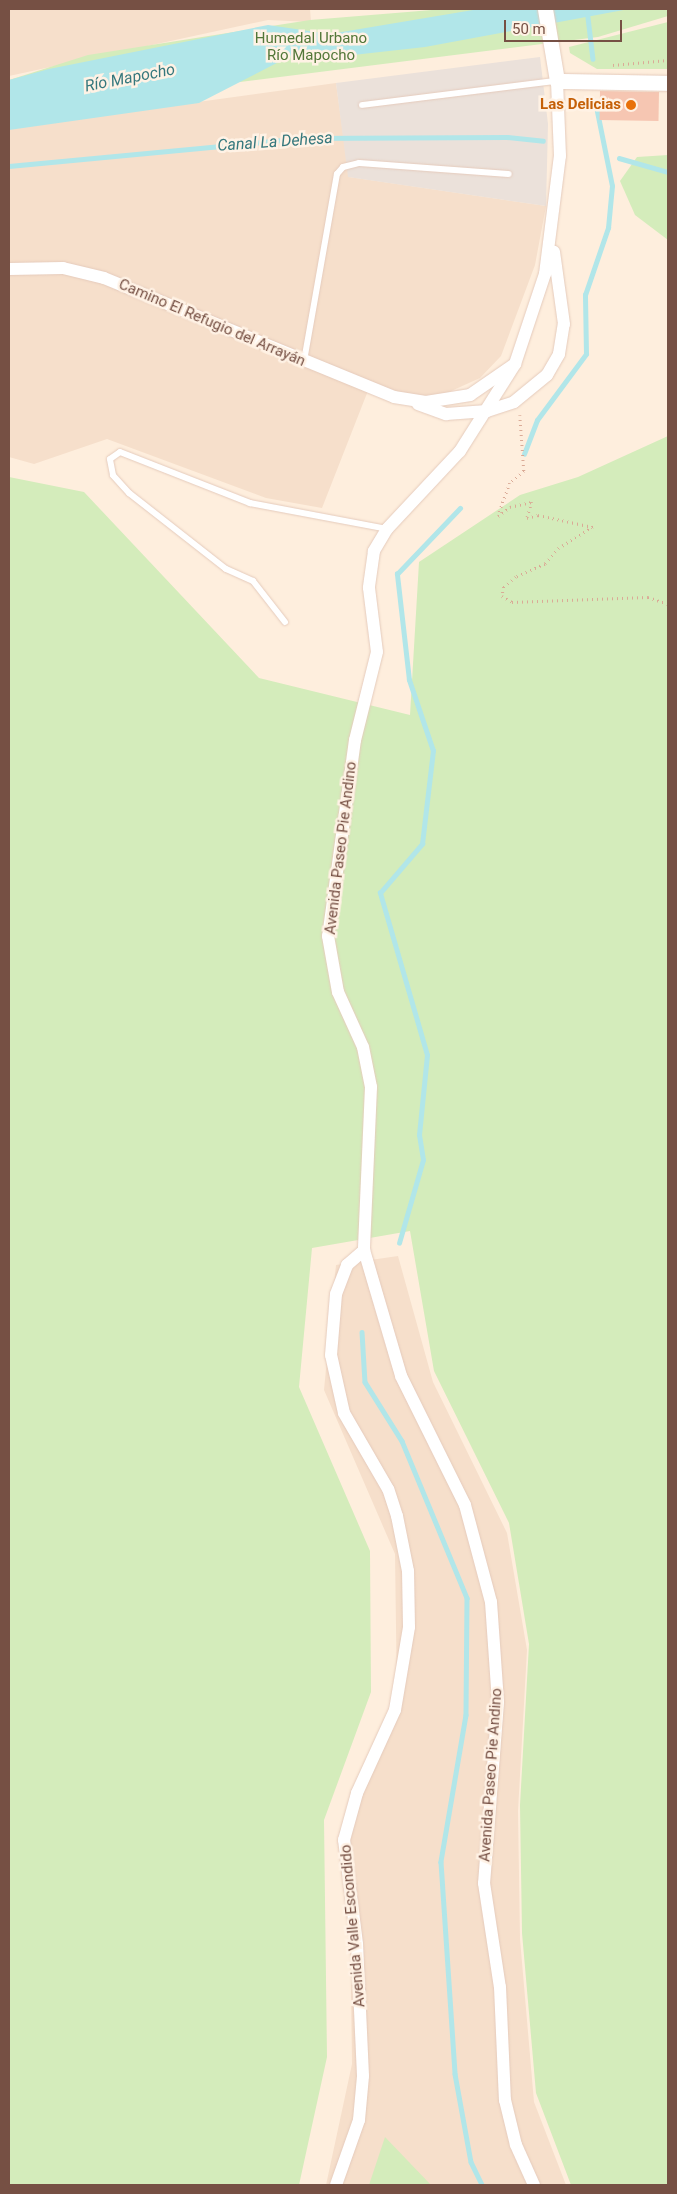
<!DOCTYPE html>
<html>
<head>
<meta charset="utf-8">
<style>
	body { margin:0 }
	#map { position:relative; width:677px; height:2194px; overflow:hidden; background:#feeedd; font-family:Roboto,sans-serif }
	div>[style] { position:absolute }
	.residential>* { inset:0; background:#f6dfcb }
	.industrial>* { inset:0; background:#ebe1da }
	.green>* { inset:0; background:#d4ecbb }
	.water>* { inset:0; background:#b1e6e9 }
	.stream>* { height:4.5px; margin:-2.25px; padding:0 2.25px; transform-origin:2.25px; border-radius:2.25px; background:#b1e6e9 }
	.building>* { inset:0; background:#f6c6b2; transform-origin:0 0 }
	.path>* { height:2.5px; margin-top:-1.25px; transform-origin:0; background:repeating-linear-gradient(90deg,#daaa96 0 1px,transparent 0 5px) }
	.roads { filter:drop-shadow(0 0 1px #e5cbbc) drop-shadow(0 0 1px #e5cbbc) }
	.service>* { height:6px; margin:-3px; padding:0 3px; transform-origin:3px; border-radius:3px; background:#fff }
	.minor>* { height:12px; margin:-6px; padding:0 6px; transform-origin:6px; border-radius:6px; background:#fff }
	.tertiary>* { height:15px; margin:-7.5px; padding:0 7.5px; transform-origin:7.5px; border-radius:7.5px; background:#fff }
	.dots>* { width:14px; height:14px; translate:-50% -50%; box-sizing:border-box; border:2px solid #fff2e5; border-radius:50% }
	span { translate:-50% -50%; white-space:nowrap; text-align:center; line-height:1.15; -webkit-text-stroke:5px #fff2e5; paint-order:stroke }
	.park-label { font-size:15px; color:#527738 }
	.food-label { font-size:15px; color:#c56008; font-weight:700 }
	.right { translate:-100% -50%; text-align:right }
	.street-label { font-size:15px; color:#765044 }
	.water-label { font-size:16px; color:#36787d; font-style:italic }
	.frame { position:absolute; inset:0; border:10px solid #765044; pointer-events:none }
	.scale { position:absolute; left:504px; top:20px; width:118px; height:22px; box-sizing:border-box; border:2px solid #765044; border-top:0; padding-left:6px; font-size:15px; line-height:18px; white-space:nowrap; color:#765044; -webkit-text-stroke:4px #fff2e5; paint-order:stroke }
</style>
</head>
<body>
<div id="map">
	<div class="residential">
		<div style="clip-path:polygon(9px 9px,310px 9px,311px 22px,268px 20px,9px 76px)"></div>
		<div style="clip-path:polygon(336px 83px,349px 177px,546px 206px,535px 265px,501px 356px,480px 378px,438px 397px,416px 397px,371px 383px,322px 508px,266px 498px,107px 439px,34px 464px,9px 457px,9px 128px)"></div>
		<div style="clip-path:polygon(398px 1256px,433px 1382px,507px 1533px,527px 1650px,518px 1811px,520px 1939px,534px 2102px,566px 2185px,326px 2185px,352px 2064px,349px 1828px,397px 1700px,395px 1554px,324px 1390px,336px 1265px)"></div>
	</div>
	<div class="industrial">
		<div style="clip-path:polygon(540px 57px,548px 124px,546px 206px,348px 177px,336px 83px)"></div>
	</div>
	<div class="green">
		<div style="clip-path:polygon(444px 9px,668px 9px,668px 16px,598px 37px,120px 97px,9px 80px,88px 55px,310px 20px)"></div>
		<div style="clip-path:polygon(668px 22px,668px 69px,597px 69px,570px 53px,569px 47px)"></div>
		<div style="clip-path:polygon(668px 155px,668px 240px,635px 215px,620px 181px,637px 157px)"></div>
		<div style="clip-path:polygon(668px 436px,668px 2185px,571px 2185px,536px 2093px,522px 1933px,520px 1805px,529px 1644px,509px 1523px,434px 1371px,410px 1231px,312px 1248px,299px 1387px,370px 1551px,371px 1692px,324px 1820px,327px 2057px,299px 2185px,9px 2185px,9px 477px,84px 492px,259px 678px,410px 715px,419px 562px,520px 495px,578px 477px)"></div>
		<div style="clip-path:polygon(385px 2137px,431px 2185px,369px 2185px)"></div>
	</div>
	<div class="water">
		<div style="clip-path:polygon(479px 9px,629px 9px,425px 47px,353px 55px,300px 51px,199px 103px,9px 130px,9px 80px,49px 69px,268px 25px,330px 34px)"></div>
	</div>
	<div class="stream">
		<div style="left:587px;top:9px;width:50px;rotate:83.2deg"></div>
		<div style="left:619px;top:158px;width:51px;rotate:15.9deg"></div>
		<div style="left:9px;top:166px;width:296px;rotate:-5.4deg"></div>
		<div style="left:304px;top:138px;width:203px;rotate:-0.3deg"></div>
		<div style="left:507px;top:137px;width:36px;rotate:6deg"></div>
		<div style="left:524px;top:454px;width:36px;rotate:-69deg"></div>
		<div style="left:537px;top:420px;width:82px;rotate:-53.4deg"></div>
		<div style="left:586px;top:354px;width:59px;rotate:-91deg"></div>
		<div style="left:585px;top:295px;width:71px;rotate:-71.1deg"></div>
		<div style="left:608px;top:228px;width:42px;rotate:-84.6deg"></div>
		<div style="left:612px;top:186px;width:86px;rotate:-101.4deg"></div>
		<div style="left:399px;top:1243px;width:86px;rotate:-73.9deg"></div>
		<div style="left:423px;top:1160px;width:25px;rotate:-99deg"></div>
		<div style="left:419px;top:1135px;width:80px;rotate:-84.3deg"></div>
		<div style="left:427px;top:1055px;width:169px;rotate:-106.2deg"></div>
		<div style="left:380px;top:893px;width:65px;rotate:-49.4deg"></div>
		<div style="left:422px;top:844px;width:94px;rotate:-83.3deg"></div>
		<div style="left:433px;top:751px;width:75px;rotate:-108.7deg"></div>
		<div style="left:409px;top:680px;width:107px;rotate:-96.5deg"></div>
		<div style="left:397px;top:574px;width:91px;rotate:-46.3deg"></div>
		<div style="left:362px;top:1332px;width:50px;rotate:86.6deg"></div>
		<div style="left:365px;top:1382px;width:70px;rotate:57.9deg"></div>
		<div style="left:402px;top:1441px;width:170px;rotate:67.5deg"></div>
		<div style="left:467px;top:1598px;width:117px;rotate:90.5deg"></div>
		<div style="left:466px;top:1715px;width:149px;rotate:99.7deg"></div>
		<div style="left:441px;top:1862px;width:212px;rotate:86.2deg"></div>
		<div style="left:455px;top:2074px;width:89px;rotate:79.7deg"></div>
		<div style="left:471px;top:2162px;width:25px;rotate:64deg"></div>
	</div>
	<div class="building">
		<div style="left:600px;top:91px;width:59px;height:29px;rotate:1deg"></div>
	</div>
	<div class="path">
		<div style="left:613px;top:65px;width:55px;rotate:-5.2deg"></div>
		<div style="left:520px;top:415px;width:56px;rotate:85.9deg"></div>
		<div style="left:524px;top:471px;width:18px;rotate:139deg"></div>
		<div style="left:510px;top:483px;width:35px;rotate:110deg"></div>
		<div style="left:498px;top:516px;width:15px;rotate:-37deg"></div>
		<div style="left:510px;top:507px;width:23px;rotate:-13deg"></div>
		<div style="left:532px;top:502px;width:17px;rotate:107deg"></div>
		<div style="left:527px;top:518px;width:11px;rotate:-15deg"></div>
		<div style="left:538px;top:515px;width:56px;rotate:12.3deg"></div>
		<div style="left:593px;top:527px;width:40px;rotate:148deg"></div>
		<div style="left:559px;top:548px;width:21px;rotate:131deg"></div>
		<div style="left:545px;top:564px;width:32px;rotate:156deg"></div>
		<div style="left:516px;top:577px;width:16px;rotate:140deg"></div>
		<div style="left:504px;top:587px;width:9px;rotate:103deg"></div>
		<div style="left:502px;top:596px;width:12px;rotate:31deg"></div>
		<div style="left:512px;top:602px;width:136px;rotate:-2.1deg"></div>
		<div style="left:648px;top:597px;width:21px;rotate:19deg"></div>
	</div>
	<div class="roads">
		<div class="service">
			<div style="left:362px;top:105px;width:195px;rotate:-7.1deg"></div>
			<div style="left:304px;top:361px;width:190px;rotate:-80deg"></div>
			<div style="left:337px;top:174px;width:9px;rotate:-49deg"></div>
			<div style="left:343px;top:167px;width:16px;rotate:-14deg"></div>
			<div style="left:359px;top:163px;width:150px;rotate:4.2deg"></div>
			<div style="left:285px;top:622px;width:52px;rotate:-128deg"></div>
			<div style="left:253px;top:581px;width:30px;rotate:-156deg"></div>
			<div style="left:226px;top:569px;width:123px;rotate:-141.9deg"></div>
			<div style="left:129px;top:493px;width:24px;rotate:-132deg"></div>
			<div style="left:113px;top:475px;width:16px;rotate:-101deg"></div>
			<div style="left:110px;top:459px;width:12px;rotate:-35deg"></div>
			<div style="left:120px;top:452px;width:140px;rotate:21.4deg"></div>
			<div style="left:250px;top:503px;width:139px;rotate:10.7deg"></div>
		</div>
		<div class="minor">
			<div style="left:9px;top:269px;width:54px;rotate:-1.1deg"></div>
			<div style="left:63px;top:268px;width:42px;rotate:13.7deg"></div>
			<div style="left:104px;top:278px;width:313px;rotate:22.3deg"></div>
			<div style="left:394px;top:397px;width:32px;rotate:9deg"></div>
			<div style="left:426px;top:402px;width:45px;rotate:-9deg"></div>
			<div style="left:470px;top:395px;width:55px;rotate:-34.6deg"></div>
			<div style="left:515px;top:364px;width:95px;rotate:-71.6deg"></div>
			<div style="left:545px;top:274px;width:119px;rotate:-82.8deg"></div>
			<div style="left:560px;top:156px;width:75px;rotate:-92.3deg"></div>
			<div style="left:515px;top:364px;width:103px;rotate:122.3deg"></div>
			<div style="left:460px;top:451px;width:107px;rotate:133.1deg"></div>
			<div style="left:387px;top:529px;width:26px;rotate:121deg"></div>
			<div style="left:374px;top:551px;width:37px;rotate:98deg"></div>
			<div style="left:369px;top:588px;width:64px;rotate:82.9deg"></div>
			<div style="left:377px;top:652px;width:91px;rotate:104deg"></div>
			<div style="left:355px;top:740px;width:198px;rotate:97.8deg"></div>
			<div style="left:328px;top:936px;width:57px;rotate:79.9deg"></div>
			<div style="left:338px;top:992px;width:60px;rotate:65.6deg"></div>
			<div style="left:363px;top:1047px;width:41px;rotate:78.7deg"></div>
			<div style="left:371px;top:1087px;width:163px;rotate:92.5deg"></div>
			<div style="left:364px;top:1250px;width:131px;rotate:73.6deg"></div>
			<div style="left:401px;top:1376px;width:144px;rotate:63.6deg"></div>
			<div style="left:465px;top:1505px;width:100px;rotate:75deg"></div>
			<div style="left:491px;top:1602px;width:100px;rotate:86deg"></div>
			<div style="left:498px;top:1702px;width:182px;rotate:94.4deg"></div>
			<div style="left:484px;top:1883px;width:105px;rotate:81.3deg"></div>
			<div style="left:500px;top:1987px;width:113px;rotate:87.5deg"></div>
			<div style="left:505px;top:2100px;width:46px;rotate:76.3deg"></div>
			<div style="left:516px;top:2145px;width:44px;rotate:65.8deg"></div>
			<div style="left:418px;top:404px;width:30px;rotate:20deg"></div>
			<div style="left:446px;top:414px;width:41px;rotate:-4.2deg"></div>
			<div style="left:487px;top:411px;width:28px;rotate:-18deg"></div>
			<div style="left:514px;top:402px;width:43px;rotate:-39.3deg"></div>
			<div style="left:547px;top:375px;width:24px;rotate:-60deg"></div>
			<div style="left:559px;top:354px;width:30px;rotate:-81deg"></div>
			<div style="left:564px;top:324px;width:73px;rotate:-97.9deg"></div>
			<div style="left:336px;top:2185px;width:69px;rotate:-70.5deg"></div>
			<div style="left:359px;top:2120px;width:44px;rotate:-84.8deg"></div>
			<div style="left:363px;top:2076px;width:132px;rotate:-92.6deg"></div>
			<div style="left:357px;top:1944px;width:105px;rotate:-97.1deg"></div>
			<div style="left:344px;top:1840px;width:49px;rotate:-74.5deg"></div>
			<div style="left:357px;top:1793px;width:91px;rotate:-65.4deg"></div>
			<div style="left:395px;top:1710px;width:84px;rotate:-80.4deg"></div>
			<div style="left:409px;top:1627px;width:56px;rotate:-91deg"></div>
			<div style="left:408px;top:1571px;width:56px;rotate:-101.3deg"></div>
			<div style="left:397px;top:1516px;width:28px;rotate:-108deg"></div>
			<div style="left:388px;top:1489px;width:88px;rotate:-120.1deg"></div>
			<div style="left:344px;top:1413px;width:59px;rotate:-102.6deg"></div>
			<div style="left:331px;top:1355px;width:61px;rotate:-85.3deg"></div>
			<div style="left:336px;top:1294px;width:31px;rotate:-69deg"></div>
			<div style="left:347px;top:1265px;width:23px;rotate:-41deg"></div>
		</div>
		<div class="tertiary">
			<div style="left:545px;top:9px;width:73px;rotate:80.5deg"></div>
			<div style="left:557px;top:81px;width:111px;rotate:1deg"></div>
		</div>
	</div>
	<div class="dots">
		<div style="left:631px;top:105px;background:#e8710a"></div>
	</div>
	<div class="park-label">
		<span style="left:311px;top:47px">Humedal Urbano<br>Río Mapocho</span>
	</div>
	<div class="food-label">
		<span class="right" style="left:621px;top:105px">Las Delicias</span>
	</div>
	<div class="street-label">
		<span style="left:212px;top:323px;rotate:23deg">Camino El Refugio del Arrayán</span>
		<span style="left:341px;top:848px;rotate:-83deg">Avenida Paseo Pie Andino</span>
		<span style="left:491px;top:1775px;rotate:-86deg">Avenida Paseo Pie Andino</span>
		<span style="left:353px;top:1926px;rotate:-95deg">Avenida Valle Escondido</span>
	</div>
	<div class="water-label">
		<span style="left:130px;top:78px;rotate:-11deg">Río Mapocho</span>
		<span style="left:275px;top:142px;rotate:-4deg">Canal La Dehesa</span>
	</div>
	<div class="frame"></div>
	<div class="scale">50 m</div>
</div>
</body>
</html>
